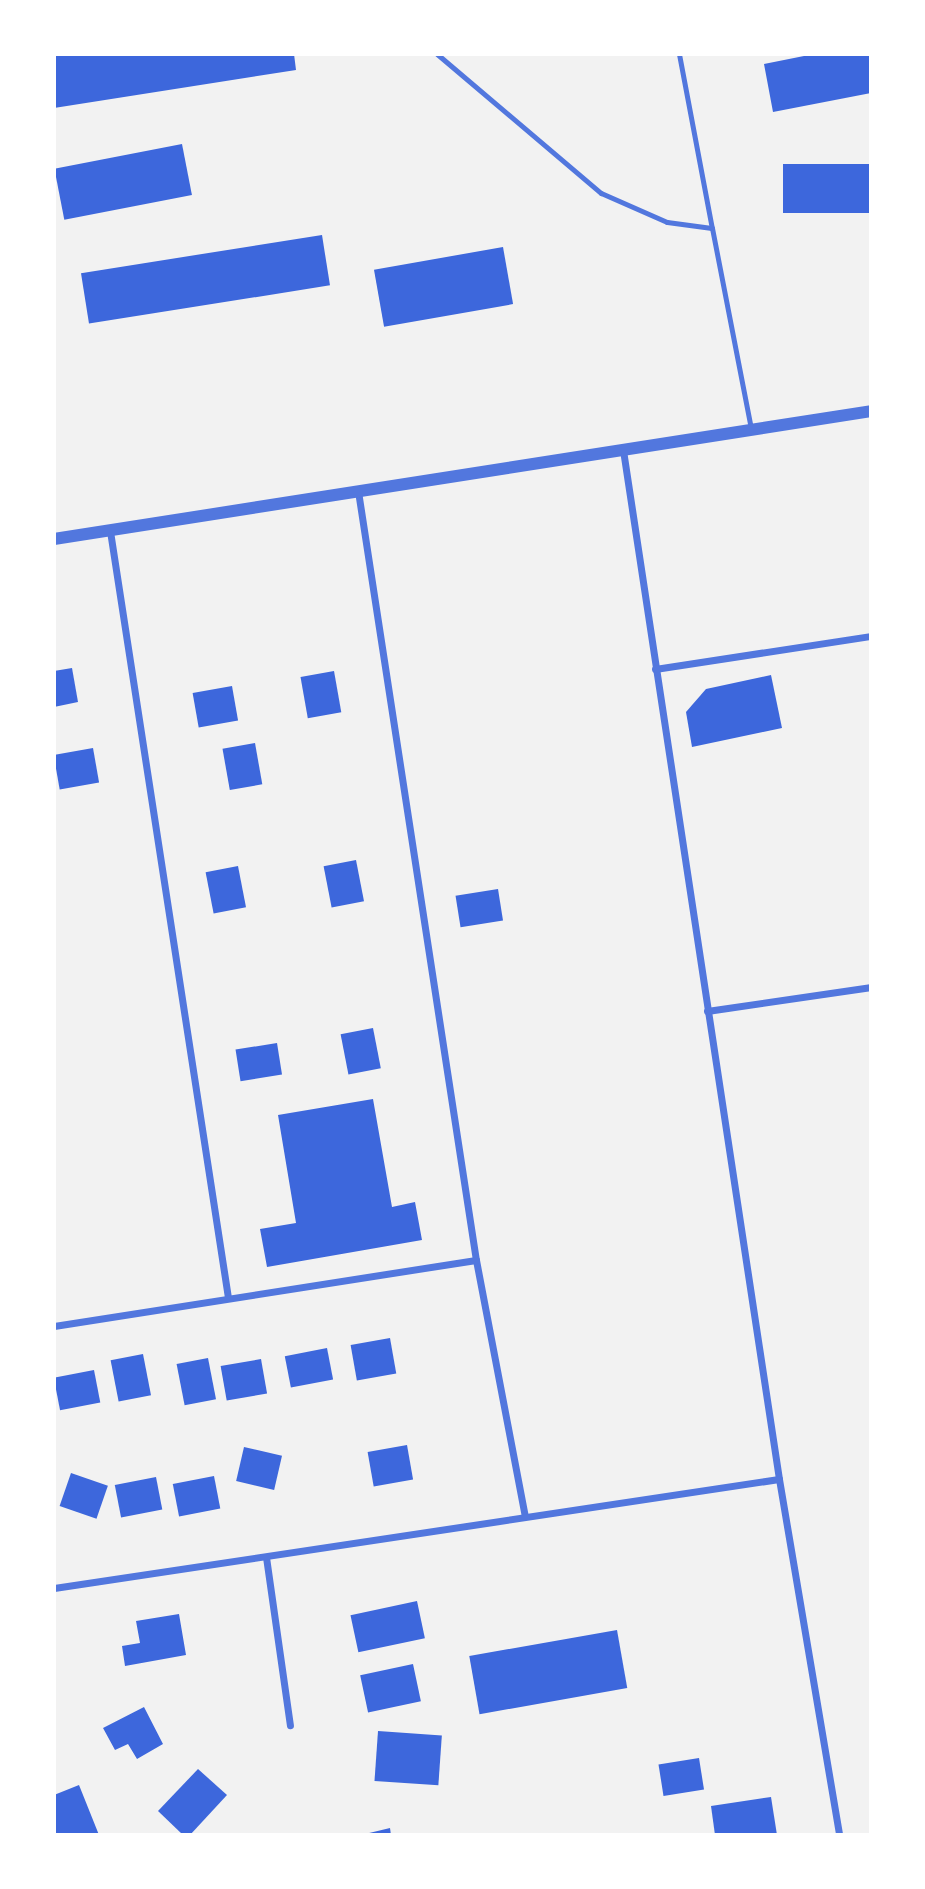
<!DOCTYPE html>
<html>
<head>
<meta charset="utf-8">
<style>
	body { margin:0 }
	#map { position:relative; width:925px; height:1889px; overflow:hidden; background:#f2f2f2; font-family:Figtree,sans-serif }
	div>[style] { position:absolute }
	.building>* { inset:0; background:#3d67dc; transform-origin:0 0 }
	.service>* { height:5px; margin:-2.5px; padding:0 2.5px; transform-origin:2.5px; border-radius:2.5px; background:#5277de }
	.minor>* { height:7px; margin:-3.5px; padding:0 3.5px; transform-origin:3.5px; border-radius:3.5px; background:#5277de }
	.tertiary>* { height:12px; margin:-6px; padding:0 6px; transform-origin:6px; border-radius:6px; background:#5277de }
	span { translate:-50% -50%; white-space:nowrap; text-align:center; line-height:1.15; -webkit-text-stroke:6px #fff; paint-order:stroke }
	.frame { position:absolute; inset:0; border:56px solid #fff; pointer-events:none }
</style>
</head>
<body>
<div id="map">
	<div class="building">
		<div style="clip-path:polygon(54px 54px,294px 54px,296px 70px,54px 108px)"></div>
		<div style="clip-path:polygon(814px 54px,871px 54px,871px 93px,773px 112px,764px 64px)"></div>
		<div style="left:182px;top:144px;width:52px;height:130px;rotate:79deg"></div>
		<div style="left:871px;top:164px;width:49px;height:88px;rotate:90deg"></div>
		<div style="left:322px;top:235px;width:51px;height:244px;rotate:81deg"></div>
		<div style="left:503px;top:247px;width:58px;height:131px;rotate:80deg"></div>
		<div style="clip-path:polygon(72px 668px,78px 702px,54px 707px,54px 671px)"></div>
		<div style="left:334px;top:671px;width:42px;height:34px;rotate:80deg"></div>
		<div style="clip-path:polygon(771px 675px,782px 728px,692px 747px,686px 712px,706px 689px)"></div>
		<div style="left:232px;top:686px;width:35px;height:40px;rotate:80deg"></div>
		<div style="left:255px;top:743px;width:42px;height:33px;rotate:80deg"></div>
		<div style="left:93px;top:748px;width:35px;height:40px;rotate:80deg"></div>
		<div style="left:356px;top:860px;width:42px;height:33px;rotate:79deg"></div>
		<div style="left:238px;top:866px;width:42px;height:33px;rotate:79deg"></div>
		<div style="left:498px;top:889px;width:32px;height:43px;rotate:81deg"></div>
		<div style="left:373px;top:1028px;width:41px;height:33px;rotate:79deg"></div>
		<div style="left:277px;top:1043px;width:32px;height:42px;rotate:81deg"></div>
		<div style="clip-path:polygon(373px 1099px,392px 1207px,415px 1202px,422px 1240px,267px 1267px,260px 1229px,296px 1223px,278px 1115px)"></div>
		<div style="left:390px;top:1338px;width:36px;height:40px;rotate:80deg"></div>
		<div style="left:327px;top:1348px;width:32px;height:43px;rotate:79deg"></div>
		<div style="left:143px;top:1354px;width:42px;height:33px;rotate:79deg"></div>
		<div style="left:208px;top:1358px;width:42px;height:32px;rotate:79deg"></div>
		<div style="left:261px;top:1359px;width:35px;height:41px;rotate:80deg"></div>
		<div style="left:94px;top:1370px;width:33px;height:41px;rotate:79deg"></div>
		<div style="left:407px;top:1445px;width:35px;height:40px;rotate:80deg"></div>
		<div style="left:244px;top:1447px;width:39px;height:35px;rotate:13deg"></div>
		<div style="left:71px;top:1473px;width:39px;height:35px;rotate:19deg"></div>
		<div style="left:214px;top:1476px;width:33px;height:42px;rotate:79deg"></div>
		<div style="left:156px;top:1477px;width:33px;height:42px;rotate:79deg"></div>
		<div style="left:417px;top:1601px;width:38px;height:68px;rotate:78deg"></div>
		<div style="clip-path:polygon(179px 1614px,186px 1655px,125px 1666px,122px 1646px,140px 1643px,136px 1621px)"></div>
		<div style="left:617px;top:1630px;width:59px;height:150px;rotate:80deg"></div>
		<div style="left:413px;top:1664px;width:38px;height:54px;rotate:78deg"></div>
		<div style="clip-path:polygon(144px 1707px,163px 1744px,137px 1759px,128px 1744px,115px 1750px,103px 1728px)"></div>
		<div style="left:378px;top:1731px;width:64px;height:50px;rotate:4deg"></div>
		<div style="left:699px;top:1758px;width:32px;height:41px;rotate:81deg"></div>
		<div style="clip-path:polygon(198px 1769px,227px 1795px,190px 1835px,183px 1835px,158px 1811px)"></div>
		<div style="clip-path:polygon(79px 1785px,99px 1835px,54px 1835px,54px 1795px)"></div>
		<div style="clip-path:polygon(771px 1797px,777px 1835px,715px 1835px,711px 1806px)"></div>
		<div style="clip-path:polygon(390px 1828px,391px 1835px,365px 1835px,365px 1834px)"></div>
	</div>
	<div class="service">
		<div style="left:437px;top:54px;width:215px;rotate:40.3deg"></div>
		<div style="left:601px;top:193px;width:72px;rotate:23.7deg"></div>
		<div style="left:667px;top:222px;width:45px;rotate:7.6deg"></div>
		<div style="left:712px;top:228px;width:205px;rotate:79deg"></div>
		<div style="left:679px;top:54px;width:177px;rotate:79.3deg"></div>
	</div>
	<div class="minor">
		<div style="left:623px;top:450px;width:1041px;rotate:81.38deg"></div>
		<div style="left:779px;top:1479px;width:361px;rotate:80.4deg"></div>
		<div style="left:358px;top:491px;width:778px;rotate:81.28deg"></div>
		<div style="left:476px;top:1260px;width:261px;rotate:79.2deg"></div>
		<div style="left:110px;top:531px;width:776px;rotate:81.25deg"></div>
		<div style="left:655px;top:669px;width:219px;rotate:-8.7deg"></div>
		<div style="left:707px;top:1011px;width:166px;rotate:-8.3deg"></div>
		<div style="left:54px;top:1326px;width:427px;rotate:-8.9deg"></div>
		<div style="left:266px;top:1557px;width:170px;rotate:81.9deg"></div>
		<div style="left:54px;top:1588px;width:733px;rotate:-8.55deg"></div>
	</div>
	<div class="tertiary">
		<div style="left:54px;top:539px;width:827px;rotate:-8.9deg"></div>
	</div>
	<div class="frame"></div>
</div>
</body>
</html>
